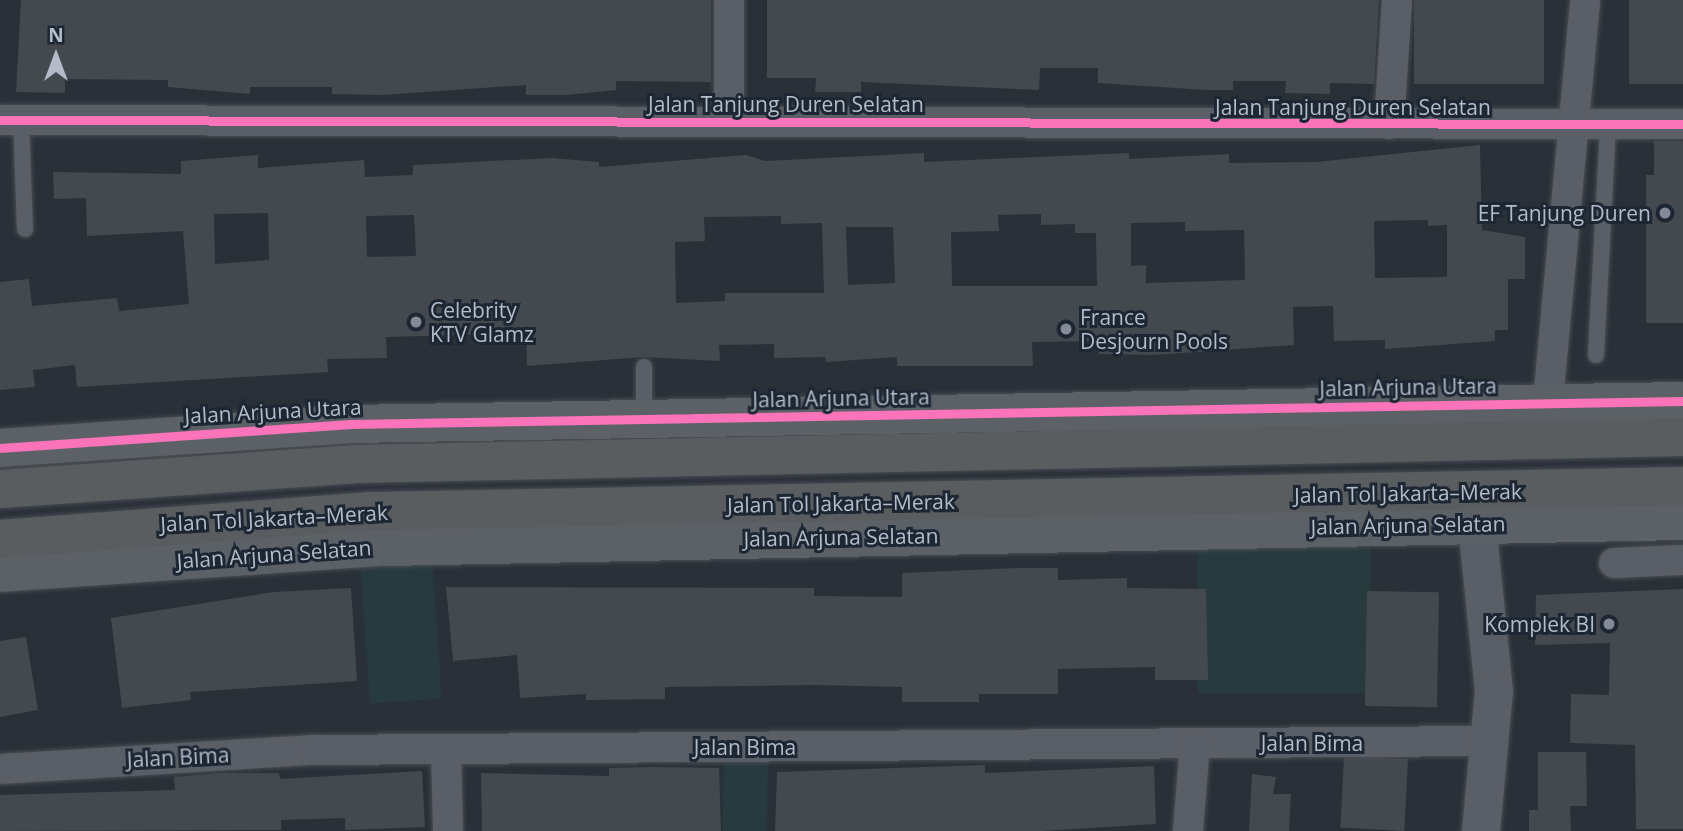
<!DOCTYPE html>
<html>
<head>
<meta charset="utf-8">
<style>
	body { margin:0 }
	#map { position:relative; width:1683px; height:831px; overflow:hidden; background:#2a3038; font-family:"Open Sans",sans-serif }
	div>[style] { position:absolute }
	.green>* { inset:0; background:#273a3e; transform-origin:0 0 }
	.building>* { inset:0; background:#444950; transform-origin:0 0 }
	.roads { filter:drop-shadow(0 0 2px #484c53) drop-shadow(0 0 2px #484c53) }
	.service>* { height:16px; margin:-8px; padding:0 8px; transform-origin:8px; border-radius:8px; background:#5a5e66 }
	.minor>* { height:30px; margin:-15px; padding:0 15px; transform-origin:15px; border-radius:15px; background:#5a5e66 }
	.tertiary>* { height:38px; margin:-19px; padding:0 19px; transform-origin:19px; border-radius:19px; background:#5a5e66 }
	.primary>* { height:38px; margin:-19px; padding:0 19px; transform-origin:19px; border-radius:19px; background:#5c6168 }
	.motorway>* { height:38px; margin:-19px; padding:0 19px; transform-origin:19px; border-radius:19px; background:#5a5d60 }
	.cycleway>* { height:9px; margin:-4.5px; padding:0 4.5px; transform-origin:4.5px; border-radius:4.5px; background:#fb73b8 }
	.dots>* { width:19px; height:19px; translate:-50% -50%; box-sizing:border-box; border:4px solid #1d2633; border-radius:50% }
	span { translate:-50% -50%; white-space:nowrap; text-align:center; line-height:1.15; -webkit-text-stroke:6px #1d2633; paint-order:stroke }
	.street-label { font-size:21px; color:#b4bcc9 }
	.poi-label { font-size:21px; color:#b4bcc9 }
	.right { translate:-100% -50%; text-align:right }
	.left { translate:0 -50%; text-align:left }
	.north { position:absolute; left:21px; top:21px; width:70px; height:70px; -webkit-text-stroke:5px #1d2633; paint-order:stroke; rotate:0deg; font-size:19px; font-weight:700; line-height:28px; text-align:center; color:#b4bcc9 }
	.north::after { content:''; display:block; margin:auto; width:24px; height:32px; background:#b4bcc9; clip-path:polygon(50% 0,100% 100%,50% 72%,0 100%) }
</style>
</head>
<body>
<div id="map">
	<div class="green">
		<div style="left:1370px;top:533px;width:160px;height:172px;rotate:90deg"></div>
		<div style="left:431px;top:545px;width:154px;height:72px;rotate:86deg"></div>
		<div style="left:724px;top:752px;width:44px;height:79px;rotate:1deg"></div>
	</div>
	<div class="building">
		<div style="clip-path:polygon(21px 0,711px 0,711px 82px,616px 81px,616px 90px,566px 95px,526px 95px,526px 85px,383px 95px,332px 94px,332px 87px,250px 87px,250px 94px,168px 87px,168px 80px,65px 79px,65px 93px,16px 92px)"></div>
		<div style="clip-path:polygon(767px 0,1379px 0,1374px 84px,1330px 83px,1330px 94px,1285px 93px,1286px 81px,1233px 81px,1233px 90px,1206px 90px,1098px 83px,1098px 68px,1040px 68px,1039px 90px,861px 82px,861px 92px,815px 92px,816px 78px,767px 78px)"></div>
		<div style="left:1414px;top:0;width:130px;height:84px"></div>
		<div style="left:1629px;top:0;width:54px;height:84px"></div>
		<div style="clip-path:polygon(1654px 141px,1683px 141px,1683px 323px,1646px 323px,1646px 175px,1654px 175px)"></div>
		<div style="clip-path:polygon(evenodd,1480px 145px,1482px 230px,1525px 237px,1525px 279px,1508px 279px,1508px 330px,1495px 330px,1495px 341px,1385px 349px,1385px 340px,1334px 341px,1333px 306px,1293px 307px,1294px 345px,1154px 355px,1099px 354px,1098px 341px,1032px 342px,1033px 366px,897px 366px,897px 357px,826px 362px,825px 357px,774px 358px,774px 344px,719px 345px,720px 361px,643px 357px,527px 366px,526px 333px,386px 337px,387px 358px,327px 359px,328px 372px,77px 387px,75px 365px,33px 370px,35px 387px,0 390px,0 282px,29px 279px,32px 306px,117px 298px,119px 311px,189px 304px,183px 231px,87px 236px,86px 198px,54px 199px,53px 172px,181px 174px,181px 161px,258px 155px,258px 168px,364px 160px,365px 177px,413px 175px,413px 165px,552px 158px,599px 162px,599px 167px,746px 155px,765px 161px,924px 153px,924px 162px,1129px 153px,1129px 159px,1229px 154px,1229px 163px,1316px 162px,1480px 145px,268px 213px,269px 260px,215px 264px,214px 214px,268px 213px,1480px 145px,1041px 214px,1041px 225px,1075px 224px,1075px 233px,1096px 233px,1097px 286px,952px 286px,951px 232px,999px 231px,998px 215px,1041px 214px,1480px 145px,414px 215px,416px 256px,367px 257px,366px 216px,414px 215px,1480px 145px,781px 216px,781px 224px,822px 223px,824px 293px,725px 293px,725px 301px,676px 303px,675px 242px,705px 241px,704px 217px,781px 216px,1480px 145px,1428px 220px,1428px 226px,1447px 225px,1447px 277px,1375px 278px,1374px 221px,1428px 220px,1480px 145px,1185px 222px,1185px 231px,1244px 230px,1245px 280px,1146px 283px,1146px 265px,1131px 266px,1131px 223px,1185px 222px,1480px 145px,846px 227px,893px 227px,895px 283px,848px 285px,846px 227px)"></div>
		<div style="clip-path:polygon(1017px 568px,1058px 568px,1058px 580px,1127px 578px,1127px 588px,1206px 589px,1208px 680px,1155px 680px,1155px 667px,1058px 669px,1058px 694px,979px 694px,979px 702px,902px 702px,902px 687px,814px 685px,665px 687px,665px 699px,586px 700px,586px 694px,520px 698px,517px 655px,453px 661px,446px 587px,814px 588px,814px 596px,902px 597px,902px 573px)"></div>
		<div style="clip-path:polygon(351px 588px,357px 681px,190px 692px,191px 700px,122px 708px,111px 618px,273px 592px)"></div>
		<div style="clip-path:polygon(1683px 589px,1683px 829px,1636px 829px,1635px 745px,1570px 743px,1571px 694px,1609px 695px,1610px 643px,1535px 645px,1536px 595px)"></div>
		<div style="left:1367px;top:591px;width:72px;height:115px;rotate:1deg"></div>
		<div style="clip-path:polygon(26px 637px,38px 710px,0 717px,0 641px)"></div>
		<div style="clip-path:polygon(1538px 752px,1586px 752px,1587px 806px,1570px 806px,1571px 831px,1529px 831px,1529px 810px,1538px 810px)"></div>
		<div style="left:1408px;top:759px;width:72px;height:64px;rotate:93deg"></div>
		<div style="clip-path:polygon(985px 765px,985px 773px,1154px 766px,1156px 824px,1041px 831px,775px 831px,777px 772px)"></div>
		<div style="clip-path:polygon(652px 767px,719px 768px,721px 831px,482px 831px,481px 773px,609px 776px,609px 768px)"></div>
		<div style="clip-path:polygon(422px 771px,425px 827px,345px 830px,345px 818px,281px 820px,281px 830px,0 831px,0 795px,175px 790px,174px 777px,219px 773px,279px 773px,280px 779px)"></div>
		<div style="clip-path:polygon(1252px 774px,1276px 777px,1273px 794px,1291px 794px,1289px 831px,1249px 831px)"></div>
	</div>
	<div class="roads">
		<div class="service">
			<div style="left:21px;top:120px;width:109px;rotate:87.9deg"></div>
			<div style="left:1596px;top:355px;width:230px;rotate:-87deg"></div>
			<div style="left:644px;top:367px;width:53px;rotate:90deg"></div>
		</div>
		<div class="minor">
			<div style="left:729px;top:0;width:121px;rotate:90deg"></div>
			<div style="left:0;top:120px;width:1683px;rotate:0.14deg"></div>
			<div style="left:1389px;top:124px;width:124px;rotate:-86.3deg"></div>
			<div style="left:1548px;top:401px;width:403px;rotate:-84.7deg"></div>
			<div style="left:1614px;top:563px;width:69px;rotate:-2.5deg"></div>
			<div style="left:446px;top:749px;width:82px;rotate:88.6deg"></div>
			<div style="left:0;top:769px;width:315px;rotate:-3.5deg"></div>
			<div style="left:314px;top:750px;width:1176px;rotate:-0.44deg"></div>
			<div style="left:1188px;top:831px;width:87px;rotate:-85.4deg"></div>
		</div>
		<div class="tertiary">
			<div style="left:1477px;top:524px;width:168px;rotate:84.2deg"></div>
			<div style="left:1494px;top:691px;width:141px;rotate:95.3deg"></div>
		</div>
		<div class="primary">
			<div style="left:0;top:448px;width:351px;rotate:-3.9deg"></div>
			<div style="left:350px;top:424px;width:1333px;rotate:-0.99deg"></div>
			<div style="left:0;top:573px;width:387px;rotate:-3.9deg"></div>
			<div style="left:386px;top:547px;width:1297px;rotate:-1.15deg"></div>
		</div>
		<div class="motorway">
			<div style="left:0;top:489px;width:355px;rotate:-4deg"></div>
			<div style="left:354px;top:464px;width:1329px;rotate:-1.16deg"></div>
			<div style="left:0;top:539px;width:376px;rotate:-4.3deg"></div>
			<div style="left:375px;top:511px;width:1308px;rotate:-1.09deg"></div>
		</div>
	</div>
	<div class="cycleway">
		<div style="left:0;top:120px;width:1683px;rotate:0.14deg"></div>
		<div style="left:0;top:448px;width:351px;rotate:-3.9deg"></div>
		<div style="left:350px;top:424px;width:1333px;rotate:-0.99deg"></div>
	</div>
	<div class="dots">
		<div style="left:1665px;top:213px;background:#848b96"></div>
		<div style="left:416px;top:322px;background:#848b96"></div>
		<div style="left:1066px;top:329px;background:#848b96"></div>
		<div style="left:1609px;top:624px;background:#848b96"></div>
	</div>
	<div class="street-label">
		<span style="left:786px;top:104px">Jalan Tanjung Duren Selatan</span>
		<span style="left:1353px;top:107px">Jalan Tanjung Duren Selatan</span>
		<span style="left:1408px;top:387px;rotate:-1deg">Jalan Arjuna Utara</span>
		<span style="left:841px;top:398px;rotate:-1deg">Jalan Arjuna Utara</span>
		<span style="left:273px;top:411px;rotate:-3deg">Jalan Arjuna Utara</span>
		<span style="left:1408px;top:493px;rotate:-1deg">Jalan Tol Jakarta–Merak</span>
		<span style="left:841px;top:503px;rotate:-1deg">Jalan Tol Jakarta–Merak</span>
		<span style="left:274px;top:518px;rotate:-3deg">Jalan Tol Jakarta–Merak</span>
		<span style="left:1408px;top:525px;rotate:-1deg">Jalan Arjuna Selatan</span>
		<span style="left:841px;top:537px;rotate:-1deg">Jalan Arjuna Selatan</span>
		<span style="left:274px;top:554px;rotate:-4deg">Jalan Arjuna Selatan</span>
		<span style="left:1312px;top:743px">Jalan Bima</span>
		<span style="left:745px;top:747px">Jalan Bima</span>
		<span style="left:178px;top:757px;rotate:-3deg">Jalan Bima</span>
	</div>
	<div class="poi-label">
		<span class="right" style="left:1651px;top:213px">EF Tanjung Duren</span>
		<span class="left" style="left:430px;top:322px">Celebrity<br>KTV Glamz</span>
		<span class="left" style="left:1080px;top:329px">France<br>Desjourn Pools</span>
		<span class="right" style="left:1595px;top:624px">Komplek BI</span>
	</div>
	<div class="north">N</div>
</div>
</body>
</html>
